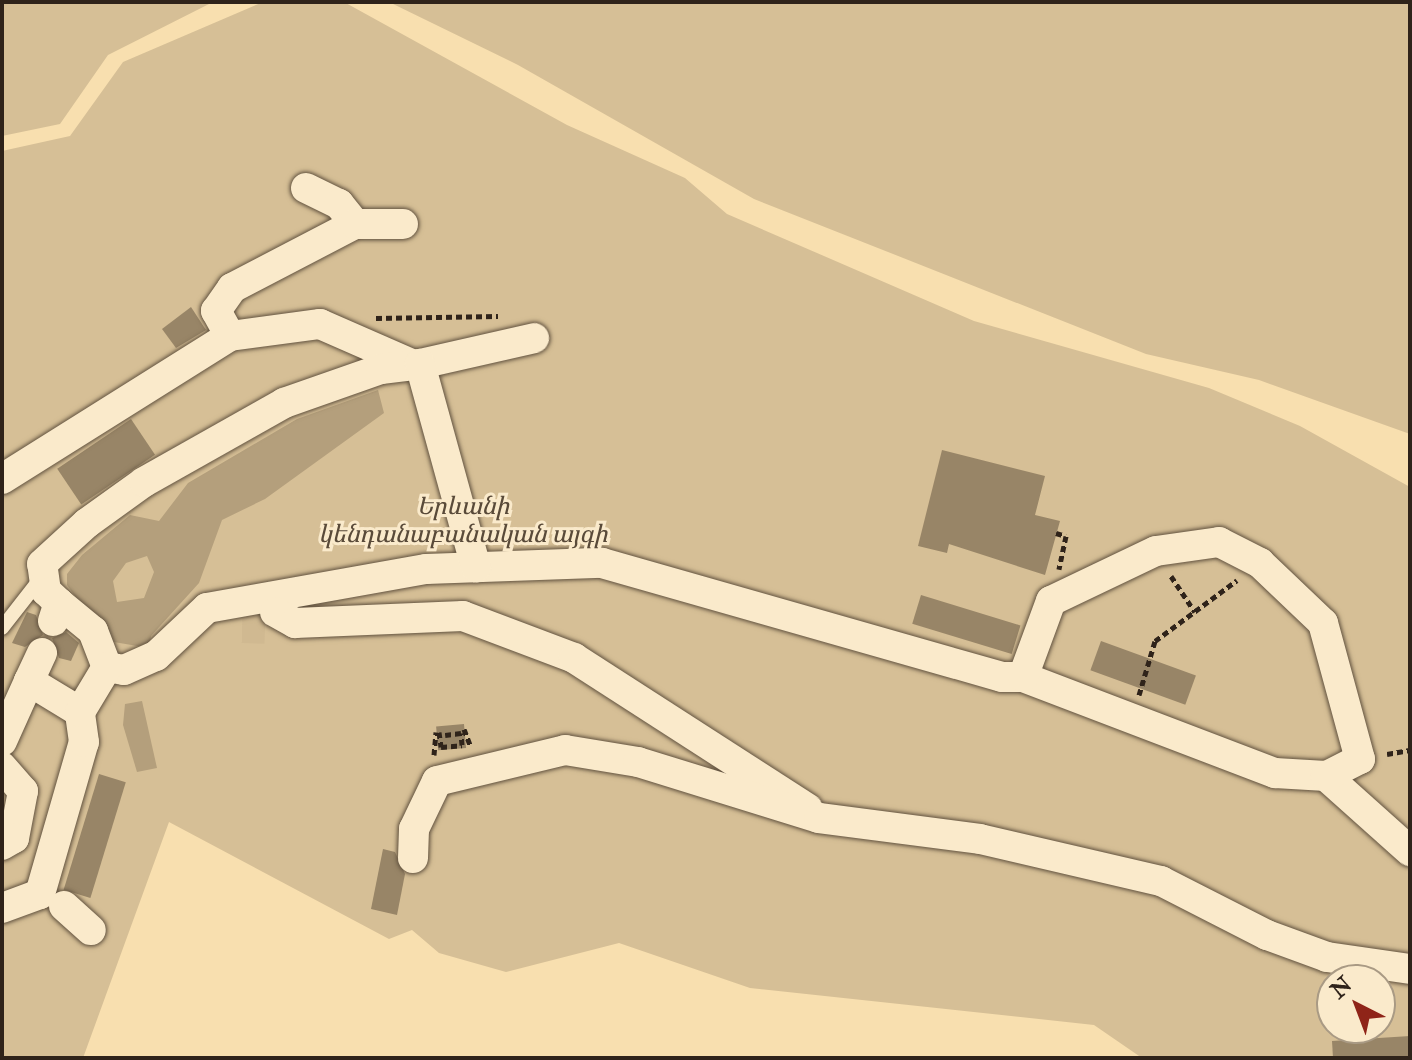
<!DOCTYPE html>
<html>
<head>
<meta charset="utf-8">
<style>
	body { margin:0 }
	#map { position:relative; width:1412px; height:1060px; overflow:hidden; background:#f8dfaf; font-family:"IM FELL Double Pica","Noto Serif Armenian",serif }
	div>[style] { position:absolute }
	.green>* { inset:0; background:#d6bf96 }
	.water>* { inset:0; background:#b49f7c }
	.building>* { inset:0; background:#988567; transform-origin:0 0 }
	.street-tunnel>* { height:30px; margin-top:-15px; transform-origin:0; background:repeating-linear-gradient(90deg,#d0b991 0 30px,transparent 0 45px) }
	.path>* { height:5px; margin-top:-2.5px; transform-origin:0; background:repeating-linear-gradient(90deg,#2f231a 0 6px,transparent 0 10px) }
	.roads { filter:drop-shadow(0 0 2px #61523f) drop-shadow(0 0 2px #61523f) }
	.lane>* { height:14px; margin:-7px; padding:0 7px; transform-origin:7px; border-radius:7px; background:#faeacb }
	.street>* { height:30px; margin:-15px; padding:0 15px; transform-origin:15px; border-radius:15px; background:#faeacb }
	span { translate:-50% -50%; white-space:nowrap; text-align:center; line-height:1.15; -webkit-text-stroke:6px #faeacb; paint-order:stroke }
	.park-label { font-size:24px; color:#594a39; font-style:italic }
	.frame { position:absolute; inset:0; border:4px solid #2f231a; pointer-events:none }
	.north { position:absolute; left:1316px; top:964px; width:80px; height:80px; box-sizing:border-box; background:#faeacb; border:2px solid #a99a84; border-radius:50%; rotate:318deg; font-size:22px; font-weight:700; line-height:32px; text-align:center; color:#2f231a }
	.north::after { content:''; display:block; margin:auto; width:28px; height:36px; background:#8f2418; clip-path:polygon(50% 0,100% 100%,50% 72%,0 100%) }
</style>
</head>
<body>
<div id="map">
	<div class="green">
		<div style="clip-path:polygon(2px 2px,213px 2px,108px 55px,60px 124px,2px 136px)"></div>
		<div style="clip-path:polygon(evenodd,263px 2px,344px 2px,567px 125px,685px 178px,727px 214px,974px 321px,1209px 388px,1300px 426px,1410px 487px,1410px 1058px,1142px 1058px,1094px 1025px,750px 988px,619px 943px,506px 972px,439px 953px,412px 930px,389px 939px,169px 822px,83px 1058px,2px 1058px,2px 151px,70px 136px,123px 62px,263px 2px,1332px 980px,1380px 980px,1380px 1028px,1332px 1028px,1332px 980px)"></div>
		<div style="clip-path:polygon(389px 2px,1410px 2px,1410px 434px,1259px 380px,1146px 354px,754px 199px,518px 65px)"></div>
	</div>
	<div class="water">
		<div style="clip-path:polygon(evenodd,378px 390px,384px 413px,265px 499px,222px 520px,199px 583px,151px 636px,149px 648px,108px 641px,67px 585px,67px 574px,82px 555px,130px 515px,159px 521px,188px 483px,297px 419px,378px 390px,147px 556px,154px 572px,144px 598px,117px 602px,113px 581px,126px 563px,147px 556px)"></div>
		<div style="clip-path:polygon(142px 701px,157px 768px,137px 772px,123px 725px,125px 704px)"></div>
	</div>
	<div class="building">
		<div style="clip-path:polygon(191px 307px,206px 330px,176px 348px,162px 329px)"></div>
		<div style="left:131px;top:419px;width:43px;height:89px;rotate:56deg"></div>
		<div style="clip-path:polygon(942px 450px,1045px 476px,1035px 515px,1060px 521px,1045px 575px,949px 544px,947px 553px,918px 546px)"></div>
		<div style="left:921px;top:595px;width:104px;height:30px;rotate:17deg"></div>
		<div style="clip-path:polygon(27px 612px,36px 615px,43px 635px,25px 647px,12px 643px)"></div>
		<div style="clip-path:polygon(66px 632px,79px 643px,71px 661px,59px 658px,52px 638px)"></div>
		<div style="left:1101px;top:641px;width:101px;height:31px;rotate:20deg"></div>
		<div style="left:464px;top:724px;width:24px;height:28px;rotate:85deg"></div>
		<div style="left:99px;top:774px;width:28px;height:121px;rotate:17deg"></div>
		<div style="clip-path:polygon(383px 849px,395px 852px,405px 874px,397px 915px,371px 909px)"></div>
		<div style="clip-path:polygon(1410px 1036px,1410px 1058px,1333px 1058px,1332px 1041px)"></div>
	</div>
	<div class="street-tunnel">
		<div style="left:242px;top:628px;width:23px;rotate:2deg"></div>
	</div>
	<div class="path">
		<div style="left:376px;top:318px;width:122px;rotate:-0.9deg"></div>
		<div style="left:1056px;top:533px;width:10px;rotate:17deg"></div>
		<div style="left:1066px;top:536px;width:34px;rotate:102deg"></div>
		<div style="left:1171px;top:576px;width:43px;rotate:56.3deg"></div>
		<div style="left:1139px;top:695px;width:56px;rotate:-73.5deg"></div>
		<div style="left:1155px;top:641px;width:102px;rotate:-36.6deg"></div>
		<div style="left:464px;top:729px;width:19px;rotate:69deg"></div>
		<div style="left:439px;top:732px;width:15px;rotate:82deg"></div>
		<div style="left:441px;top:747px;width:21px;rotate:-5deg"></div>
		<div style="left:462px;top:745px;width:12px;rotate:-95deg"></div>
		<div style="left:461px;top:733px;width:16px;rotate:173deg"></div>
		<div style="left:1387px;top:754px;width:23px;rotate:-10deg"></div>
		<div style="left:434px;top:755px;width:23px;rotate:-85deg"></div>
	</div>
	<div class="roads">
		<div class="lane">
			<div style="left:2px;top:628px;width:63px;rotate:-52deg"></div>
		</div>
		<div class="street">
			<div style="left:306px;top:188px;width:37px;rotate:26deg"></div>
			<div style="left:339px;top:204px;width:26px;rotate:51deg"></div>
			<div style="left:230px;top:336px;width:29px;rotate:-119deg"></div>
			<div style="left:216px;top:311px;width:28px;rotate:-55deg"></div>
			<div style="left:232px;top:288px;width:139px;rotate:-27.5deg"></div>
			<div style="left:355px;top:224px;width:48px"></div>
			<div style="left:420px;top:364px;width:117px;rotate:-12.8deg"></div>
			<div style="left:2px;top:479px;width:269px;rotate:-32.1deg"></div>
			<div style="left:230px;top:336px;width:91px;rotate:-7.6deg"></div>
			<div style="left:320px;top:324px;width:103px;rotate:23.6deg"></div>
			<div style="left:59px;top:603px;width:44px;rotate:39.5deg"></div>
			<div style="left:93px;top:631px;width:39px;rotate:69deg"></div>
			<div style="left:107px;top:667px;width:17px;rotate:10deg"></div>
			<div style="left:124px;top:670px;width:35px;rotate:-24deg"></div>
			<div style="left:156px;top:656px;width:70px;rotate:-43.3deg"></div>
			<div style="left:207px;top:608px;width:222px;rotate:-10.1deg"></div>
			<div style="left:426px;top:569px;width:176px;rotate:-2deg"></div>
			<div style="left:602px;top:563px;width:416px;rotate:15.9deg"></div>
			<div style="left:1002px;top:677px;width:21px"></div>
			<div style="left:1023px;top:677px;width:270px;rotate:20.9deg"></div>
			<div style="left:1275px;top:773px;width:51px;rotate:3.4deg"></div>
			<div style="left:1326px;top:776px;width:113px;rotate:41.8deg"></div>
			<div style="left:275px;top:612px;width:23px;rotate:29deg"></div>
			<div style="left:295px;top:623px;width:168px;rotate:-2.4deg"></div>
			<div style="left:463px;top:616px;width:119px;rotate:20.7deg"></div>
			<div style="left:574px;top:658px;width:278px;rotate:32.8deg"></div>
			<div style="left:53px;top:621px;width:19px;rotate:-72deg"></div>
			<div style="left:59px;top:603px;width:18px;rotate:-137deg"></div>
			<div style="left:46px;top:591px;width:27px;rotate:-98deg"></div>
			<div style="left:42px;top:564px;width:61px;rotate:-42.3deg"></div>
			<div style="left:87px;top:523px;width:70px;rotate:-35.7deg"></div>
			<div style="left:144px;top:482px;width:161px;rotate:-29.4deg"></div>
			<div style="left:284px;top:403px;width:103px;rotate:-19.3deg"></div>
			<div style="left:381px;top:369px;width:39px;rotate:-7deg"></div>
			<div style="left:420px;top:364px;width:211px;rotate:74.6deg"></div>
			<div style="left:42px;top:653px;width:31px;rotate:115deg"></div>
			<div style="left:29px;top:681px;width:60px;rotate:31.3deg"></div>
			<div style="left:1023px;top:677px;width:81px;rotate:-69.8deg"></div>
			<div style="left:1051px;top:601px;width:116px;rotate:-25.5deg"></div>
			<div style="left:1156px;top:551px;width:64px;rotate:-8.1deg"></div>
			<div style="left:1219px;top:542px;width:46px;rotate:27.1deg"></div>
			<div style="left:1260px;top:563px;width:87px;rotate:43.6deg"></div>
			<div style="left:1323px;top:623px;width:141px;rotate:74.8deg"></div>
			<div style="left:1360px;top:759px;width:38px;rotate:153deg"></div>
			<div style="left:2px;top:741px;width:66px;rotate:-65.8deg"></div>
			<div style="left:2px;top:767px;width:32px;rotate:49deg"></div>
			<div style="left:23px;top:791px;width:48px;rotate:100.8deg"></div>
			<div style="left:14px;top:838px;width:14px;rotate:150deg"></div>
			<div style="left:413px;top:858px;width:29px;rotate:-88deg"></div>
			<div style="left:414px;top:829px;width:53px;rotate:-64.4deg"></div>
			<div style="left:437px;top:781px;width:132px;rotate:-13.6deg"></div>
			<div style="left:565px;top:750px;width:74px;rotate:9.3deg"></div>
			<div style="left:638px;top:762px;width:189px;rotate:17.2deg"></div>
			<div style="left:819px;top:818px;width:162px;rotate:7.4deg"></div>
			<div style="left:980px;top:839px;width:186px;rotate:13.1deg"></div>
			<div style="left:1161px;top:881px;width:119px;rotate:27deg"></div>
			<div style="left:1267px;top:935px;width:64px;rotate:20.1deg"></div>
			<div style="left:1327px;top:957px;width:84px;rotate:8.2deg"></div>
			<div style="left:64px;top:906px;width:36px;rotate:42deg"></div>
			<div style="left:2px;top:908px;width:40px;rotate:-20.2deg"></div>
			<div style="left:40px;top:894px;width:158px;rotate:-73.9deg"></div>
			<div style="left:84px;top:742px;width:30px;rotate:-98deg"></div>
			<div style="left:80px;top:712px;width:52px;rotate:-59deg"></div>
		</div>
	</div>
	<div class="park-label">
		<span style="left:463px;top:521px">Երևանի<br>կենդանաբանական այգի</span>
	</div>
	<div class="frame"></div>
	<div class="north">N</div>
</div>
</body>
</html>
